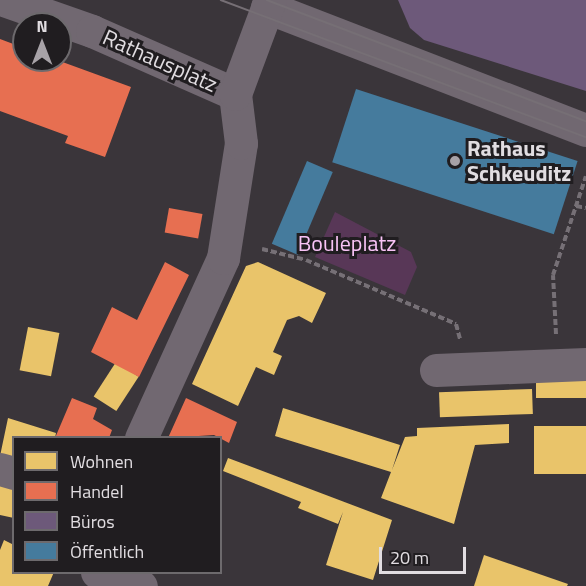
<!DOCTYPE html>
<html>
<head>
<meta charset="utf-8">
<style>
	body { margin:0 }
	#map { position:relative; width:586px; height:586px; overflow:hidden; background:#3a353a; font-family:"Titillium Web",sans-serif }
	div>[style] { position:absolute }
	.green>* { inset:0; background:#583757 }
	.homes>* { inset:0; background:#e9c46a; transform-origin:0 0 }
	.shops>* { inset:0; background:#e76f51; transform-origin:0 0 }
	.offices>* { inset:0; background:#6d597a }
	.public>* { inset:0; background:#457b9d; transform-origin:0 0 }
	.path>* { height:4px; margin-top:-2px; transform-origin:0; background:repeating-linear-gradient(90deg,#767076 0 6px,transparent 0 9px) }
	.minor>* { height:33px; margin:-16.5px; padding:0 16.5px; transform-origin:16.5px; border-radius:16.5px; background:#716871 }
	.tram>* { height:1.5px; margin:-0.75px; padding:0 0.75px; transform-origin:0.75px; border-radius:0.75px; background:#766f75 }
	.dots>* { width:16px; height:16px; translate:-50% -50%; box-sizing:border-box; border:3px solid #201d20; border-radius:50% }
	span { translate:-50% -50%; white-space:nowrap; text-align:center; line-height:1.15; -webkit-text-stroke:6px #201d20; paint-order:stroke }
	.street-label { font-size:22px; color:#e1dde1 }
	.poi-label { font-size:22px; color:#e1dde1; font-weight:700 }
	.left { translate:0 -50%; text-align:left }
	.park-label { font-size:22px; color:#f8c3f6 }
	.legend { position:absolute; left:12px; top:436px; width:210px; height:138px; box-sizing:border-box; background:#201d20; border:2px solid #6d6a6d; margin:0; padding:8px 10px; list-style:none; font-size:18px; color:#e1dde1 }
	.legend li { display:flex; align-items:center; gap:12px; height:30px }
	.legend b { width:30px; border:2px solid #6d6a6d }
	.north { position:absolute; left:12px; top:12px; width:60px; height:60px; box-sizing:border-box; background:#201d20; border:2px solid #6d6a6d; border-radius:50%; rotate:0deg; font-size:16px; font-weight:700; line-height:24px; text-align:center; color:#e1dde1 }
	.north::after { content:''; display:block; margin:auto; width:21px; height:27px; background:#a7a2a7; clip-path:polygon(50% 0,100% 100%,50% 72%,0 100%) }
	.scale { position:absolute; left:379px; top:547px; width:87px; height:27px; box-sizing:border-box; border:3px solid #e1dde1; border-top:0; padding-left:8px; font-size:18px; line-height:21px; white-space:nowrap; color:#e1dde1; -webkit-text-stroke:4px #201d20; paint-order:stroke }
</style>
</head>
<body>
<div id="map">
	<div class="green">
		<div style="clip-path:polygon(335px 212px,411px 252px,417px 267px,405px 295px,315px 257px)"></div>
	</div>
	<div class="homes">
		<div style="clip-path:polygon(258px 262px,326px 293px,312px 323px,299px 316px,287px 320px,273px 352px,282px 356px,274px 375px,256px 367px,238px 406px,192px 384px,246px 266px)"></div>
		<div style="left:28px;top:327px;width:32px;height:44px;rotate:11deg"></div>
		<div style="left:116px;top:362px;width:27px;height:41px;rotate:33deg"></div>
		<div style="left:586px;top:375px;width:23px;height:50px;rotate:90deg"></div>
		<div style="left:532px;top:389px;width:25px;height:93px;rotate:88deg"></div>
		<div style="clip-path:polygon(283px 408px,400px 445px,392px 470px,405px 437px,417px 436px,417px 428px,509px 424px,509px 443px,475px 445px,454px 524px,381px 498px,391px 472px,275px 436px)"></div>
		<div style="clip-path:polygon(8px 418px,56px 433px,55px 438px,14px 438px,14px 460px,0 456px)"></div>
		<div style="left:586px;top:426px;width:48px;height:52px;rotate:90deg"></div>
		<div style="clip-path:polygon(228px 458px,392px 520px,373px 580px,326px 565px,343px 512px,338px 524px,298px 508px,301px 502px,223px 471px)"></div>
		<div style="clip-path:polygon(0 481px,14px 485px,14px 518px,0 515px)"></div>
		<div style="clip-path:polygon(4px 540px,14px 545px,14px 572px,54px 572px,48px 586px,0 586px,0 550px)"></div>
		<div style="clip-path:polygon(484px 555px,568px 584px,567px 586px,474px 586px)"></div>
	</div>
	<div class="shops">
		<div style="clip-path:polygon(0 39px,24px 48px,24px 60px,57px 60px,131px 87px,105px 157px,65px 143px,68px 136px,0 111px)"></div>
		<div style="left:169px;top:208px;width:34px;height:25px;rotate:10deg"></div>
		<div style="clip-path:polygon(165px 262px,189px 275px,139px 377px,91px 352px,112px 307px,137px 320px)"></div>
		<div style="clip-path:polygon(72px 398px,97px 408px,93px 419px,112px 430px,109px 438px,55px 438px)"></div>
		<div style="clip-path:polygon(186px 398px,237px 422px,229px 443px,214px 435px,168px 438px)"></div>
	</div>
	<div class="offices">
		<div style="clip-path:polygon(398px 0,586px 0,586px 91px,424px 40px,410px 28px)"></div>
	</div>
	<div class="public">
		<div style="left:356px;top:89px;width:233px;height:77px;rotate:18deg"></div>
		<div style="left:307px;top:161px;width:28px;height:90px;rotate:23deg"></div>
	</div>
	<div class="path">
		<div style="left:576px;top:206px;width:10px;rotate:11deg"></div>
		<div style="left:262px;top:249px;width:45px;rotate:14deg"></div>
		<div style="left:306px;top:260px;width:163px;rotate:23.1deg"></div>
		<div style="left:456px;top:324px;width:16px;rotate:75deg"></div>
		<div style="left:556px;top:334px;width:59px;rotate:-92.9deg"></div>
		<div style="left:553px;top:275px;width:104px;rotate:-71.6deg"></div>
	</div>
	<div class="minor">
		<div style="left:4px;top:0;width:93px;rotate:19.4deg"></div>
		<div style="left:92px;top:31px;width:156px;rotate:23.8deg"></div>
		<div style="left:267px;top:7px;width:342px;rotate:21.1deg"></div>
		<div style="left:436px;top:370px;width:150px;rotate:-2.3deg"></div>
		<div style="left:141px;top:438px;width:198px;rotate:-65.5deg"></div>
		<div style="left:223px;top:258px;width:116px;rotate:-81.1deg"></div>
		<div style="left:241px;top:143px;width:49px;rotate:-97deg"></div>
		<div style="left:235px;top:94px;width:100px;rotate:-69.6deg"></div>
		<div style="left:0;top:469px;width:15px;rotate:16deg"></div>
		<div style="left:97px;top:572px;width:46px;rotate:17.7deg"></div>
	</div>
	<div class="tram">
		<div style="left:221px;top:0;width:390px;rotate:20.6deg"></div>
		<div style="left:267px;top:0;width:341px;rotate:20.8deg"></div>
	</div>
	<div class="dots">
		<div style="left:455px;top:161px;background:#a7a2a7"></div>
	</div>
	<div class="street-label">
		<span style="left:160px;top:61px;rotate:24deg">Rathausplatz</span>
	</div>
	<div class="poi-label">
		<span class="left" style="left:467px;top:161px">Rathaus<br>Schkeuditz</span>
	</div>
	<div class="park-label">
		<span style="left:347px;top:244px">Bouleplatz</span>
	</div>
	<ul class="legend">
	<li><b style="height:16px;background:#e9c46a"></b>Wohnen</li>
	<li><b style="height:16px;background:#e76f51"></b>Handel</li>
	<li><b style="height:16px;background:#6d597a"></b>Büros</li>
	<li><b style="height:16px;background:#457b9d"></b>Öffentlich</li>
	</ul>
	<div class="north">N</div>
	<div class="scale">20 m</div>
</div>
</body>
</html>
